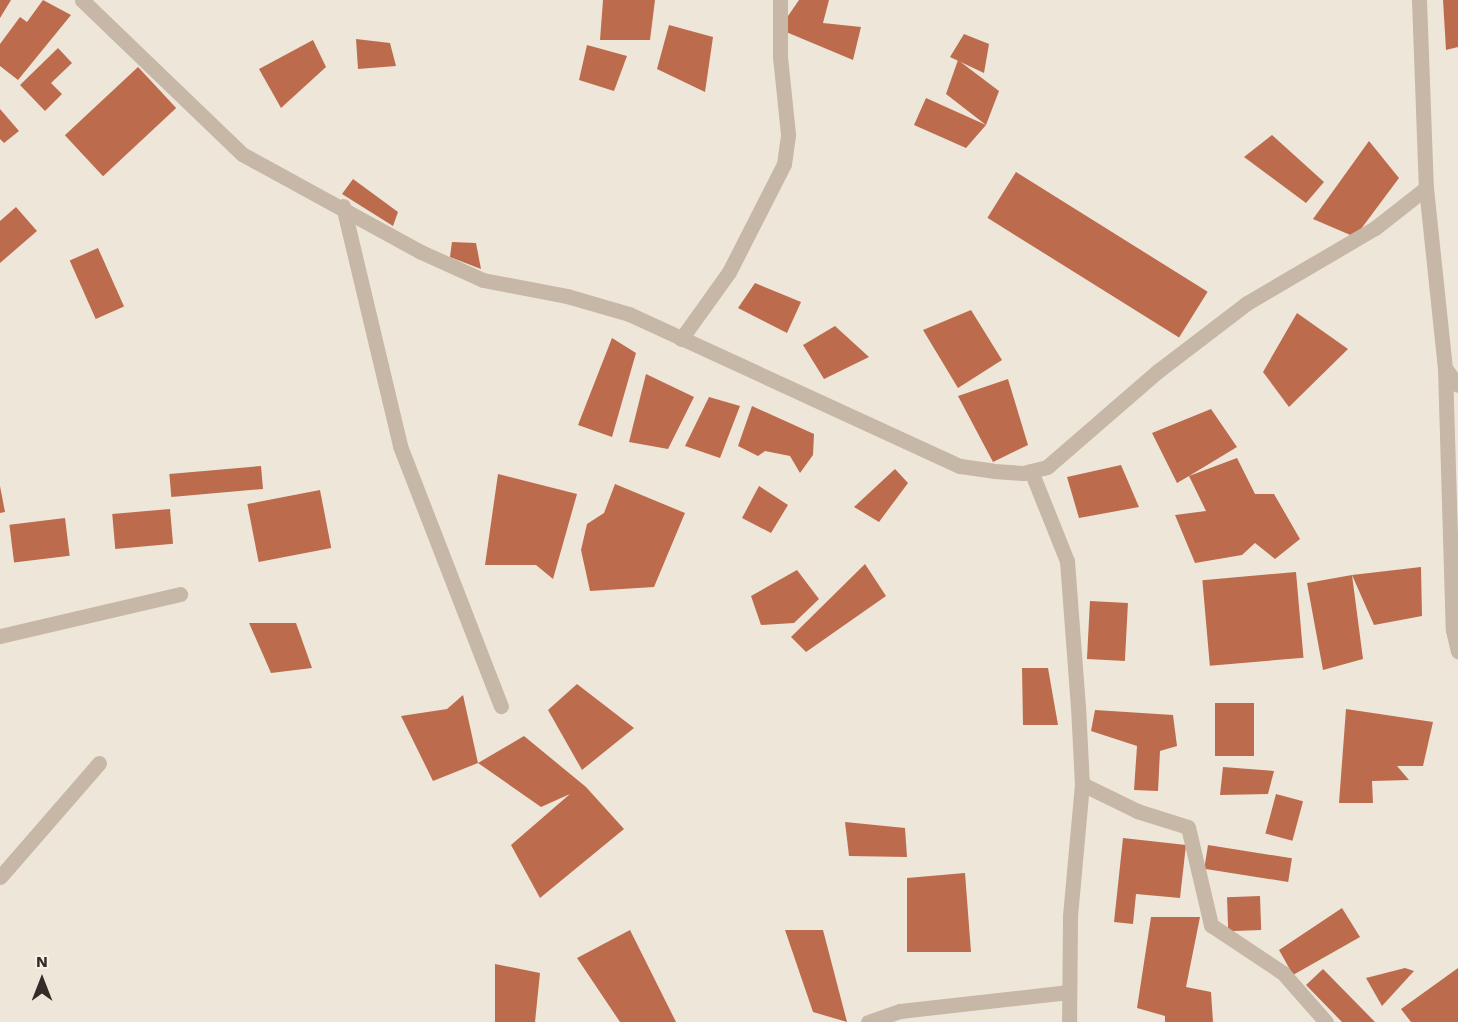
<!DOCTYPE html>
<html>
<head>
<meta charset="utf-8">
<style>
	body { margin:0 }
	#map { position:relative; width:1458px; height:1022px; overflow:hidden; background:#efe6da; font-family:"Work Sans",sans-serif }
	div>[style] { position:absolute }
	.building>* { inset:0; background:#bc6c4c; transform-origin:0 0 }
	.minor>* { height:15px; margin:-7.5px; padding:0 7.5px; transform-origin:7.5px; border-radius:7.5px; background:#c6b7a7 }
	span { translate:-50% -50%; white-space:nowrap; text-align:center; line-height:1.15; -webkit-text-stroke:4.5px #f7f0e6; paint-order:stroke }
	.north { position:absolute; left:12px; top:950px; width:60px; height:60px; -webkit-text-stroke:4px #f7f0e6; paint-order:stroke; rotate:0deg; font-size:16px; font-weight:700; line-height:24px; text-align:center; color:#332c27 }
	.north::after { content:''; display:block; margin:auto; width:21px; height:27px; background:#332c27; clip-path:polygon(50% 0,100% 100%,50% 72%,0 100%) }
</style>
</head>
<body>
<div id="map">
	<div class="building">
		<div style="clip-path:polygon(0 0,11px 0,0 18px)"></div>
		<div style="clip-path:polygon(43px 0,71px 15px,18px 80px,0 66px,0 44px,20px 17px,27px 22px)"></div>
		<div style="clip-path:polygon(603px 0,655px 0,650px 40px,600px 40px)"></div>
		<div style="clip-path:polygon(799px 0,829px 0,823px 23px,861px 27px,853px 60px,779px 29px)"></div>
		<div style="clip-path:polygon(1443px 0,1458px 0,1458px 47px,1446px 50px)"></div>
		<div style="clip-path:polygon(669px 25px,713px 37px,705px 92px,657px 69px)"></div>
		<div style="clip-path:polygon(964px 34px,989px 44px,984px 73px,950px 57px)"></div>
		<div style="clip-path:polygon(356px 39px,390px 43px,396px 66px,358px 69px)"></div>
		<div style="clip-path:polygon(313px 40px,326px 67px,281px 108px,259px 69px)"></div>
		<div style="clip-path:polygon(587px 45px,627px 56px,614px 91px,579px 80px)"></div>
		<div style="clip-path:polygon(58px 48px,72px 63px,51px 83px,62px 94px,45px 111px,20px 85px)"></div>
		<div style="clip-path:polygon(958px 60px,999px 91px,986px 125px,946px 94px)"></div>
		<div style="left:138px;top:67px;width:56px;height:100px;rotate:47deg"></div>
		<div style="clip-path:polygon(926px 98px,986px 125px,966px 148px,914px 125px)"></div>
		<div style="clip-path:polygon(0 109px,19px 131px,4px 143px,0 139px)"></div>
		<div style="clip-path:polygon(1272px 135px,1324px 182px,1306px 203px,1244px 157px)"></div>
		<div style="clip-path:polygon(1369px 141px,1399px 178px,1355px 237px,1313px 219px)"></div>
		<div style="left:1016px;top:172px;width:226px;height:54px;rotate:32deg"></div>
		<div style="clip-path:polygon(353px 179px,398px 212px,393px 226px,342px 194px)"></div>
		<div style="clip-path:polygon(16px 207px,37px 231px,0 263px,0 221px)"></div>
		<div style="clip-path:polygon(452px 242px,476px 243px,481px 269px,450px 257px)"></div>
		<div style="left:98px;top:248px;width:64px;height:31px;rotate:66deg"></div>
		<div style="clip-path:polygon(755px 283px,801px 302px,787px 333px,738px 308px)"></div>
		<div style="clip-path:polygon(971px 310px,1002px 360px,958px 388px,923px 330px)"></div>
		<div style="clip-path:polygon(1297px 313px,1348px 349px,1289px 407px,1263px 372px)"></div>
		<div style="clip-path:polygon(835px 326px,869px 357px,824px 379px,803px 345px)"></div>
		<div style="clip-path:polygon(612px 338px,636px 353px,612px 437px,578px 425px)"></div>
		<div style="clip-path:polygon(646px 374px,694px 397px,668px 449px,629px 442px)"></div>
		<div style="clip-path:polygon(1008px 379px,1028px 445px,993px 462px,958px 396px)"></div>
		<div style="clip-path:polygon(709px 397px,740px 406px,720px 458px,685px 446px)"></div>
		<div style="clip-path:polygon(752px 406px,814px 434px,813px 455px,800px 473px,790px 456px,765px 451px,758px 456px,738px 446px)"></div>
		<div style="clip-path:polygon(1211px 409px,1237px 447px,1189px 476px,1237px 458px,1255px 494px,1274px 494px,1300px 539px,1275px 559px,1255px 543px,1242px 555px,1195px 563px,1175px 515px,1206px 511px,1189px 476px,1177px 483px,1152px 433px)"></div>
		<div style="clip-path:polygon(1121px 465px,1139px 507px,1079px 518px,1067px 477px)"></div>
		<div style="left:261px;top:466px;width:23px;height:92px;rotate:85deg"></div>
		<div style="clip-path:polygon(895px 469px,908px 483px,879px 522px,854px 507px)"></div>
		<div style="clip-path:polygon(498px 474px,577px 494px,553px 579px,536px 565px,485px 565px)"></div>
		<div style="clip-path:polygon(615px 484px,685px 513px,654px 587px,590px 591px,581px 550px,587px 524px,604px 513px)"></div>
		<div style="clip-path:polygon(0 486px,5px 512px,0 513px)"></div>
		<div style="clip-path:polygon(759px 486px,788px 505px,771px 533px,742px 518px)"></div>
		<div style="left:320px;top:490px;width:59px;height:74px;rotate:79deg"></div>
		<div style="left:170px;top:509px;width:35px;height:58px;rotate:85deg"></div>
		<div style="left:65px;top:518px;width:38px;height:56px;rotate:83deg"></div>
		<div style="clip-path:polygon(865px 564px,886px 596px,806px 652px,791px 637px)"></div>
		<div style="clip-path:polygon(1421px 567px,1422px 616px,1374px 625px,1352px 575px,1363px 659px,1323px 670px,1307px 583px,1352px 575px)"></div>
		<div style="clip-path:polygon(797px 570px,819px 599px,794px 623px,761px 625px,751px 596px)"></div>
		<div style="left:1296px;top:572px;width:86px;height:94px;rotate:85deg"></div>
		<div style="left:1090px;top:601px;width:38px;height:58px;rotate:3deg"></div>
		<div style="clip-path:polygon(249px 623px,296px 623px,312px 668px,271px 673px)"></div>
		<div style="clip-path:polygon(1022px 668px,1048px 668px,1058px 725px,1023px 725px)"></div>
		<div style="clip-path:polygon(577px 684px,634px 728px,582px 770px,548px 710px)"></div>
		<div style="clip-path:polygon(463px 695px,478px 763px,433px 781px,401px 716px,447px 709px)"></div>
		<div style="left:1215px;top:703px;width:39px;height:53px"></div>
		<div style="clip-path:polygon(1346px 709px,1433px 722px,1423px 766px,1397px 766px,1409px 780px,1372px 781px,1373px 803px,1339px 803px)"></div>
		<div style="clip-path:polygon(1095px 710px,1173px 715px,1177px 746px,1160px 751px,1158px 791px,1134px 790px,1137px 746px,1091px 731px)"></div>
		<div style="clip-path:polygon(524px 736px,586px 787px,624px 829px,540px 898px,511px 845px,570px 794px,541px 807px,478px 763px)"></div>
		<div style="clip-path:polygon(1223px 767px,1274px 771px,1268px 794px,1220px 795px)"></div>
		<div style="left:1276px;top:794px;width:28px;height:41px;rotate:15deg"></div>
		<div style="clip-path:polygon(845px 822px,905px 828px,907px 857px,849px 856px)"></div>
		<div style="clip-path:polygon(1123px 838px,1186px 845px,1180px 898px,1136px 894px,1133px 924px,1114px 922px)"></div>
		<div style="left:1208px;top:845px;width:85px;height:24px;rotate:9deg"></div>
		<div style="clip-path:polygon(965px 873px,971px 952px,907px 952px,907px 878px)"></div>
		<div style="left:1260px;top:896px;width:34px;height:33px;rotate:88deg"></div>
		<div style="clip-path:polygon(1342px 908px,1360px 937px,1293px 975px,1279px 950px)"></div>
		<div style="clip-path:polygon(1151px 917px,1200px 917px,1186px 987px,1211px 992px,1213px 1022px,1165px 1022px,1165px 1016px,1137px 1008px)"></div>
		<div style="clip-path:polygon(630px 930px,676px 1022px,620px 1022px,577px 958px)"></div>
		<div style="clip-path:polygon(785px 930px,823px 930px,847px 1022px,813px 1012px)"></div>
		<div style="clip-path:polygon(495px 964px,540px 973px,535px 1022px,495px 1022px)"></div>
		<div style="clip-path:polygon(1405px 968px,1414px 971px,1382px 1006px,1366px 978px)"></div>
		<div style="clip-path:polygon(1458px 968px,1458px 1022px,1411px 1022px,1401px 1009px)"></div>
		<div style="clip-path:polygon(1323px 969px,1375px 1022px,1342px 1022px,1306px 985px)"></div>
	</div>
	<div class="minor">
		<div style="left:82px;top:0;width:222px;rotate:43.9deg"></div>
		<div style="left:242px;top:154px;width:204px;rotate:28.7deg"></div>
		<div style="left:421px;top:252px;width:68px;rotate:24.3deg"></div>
		<div style="left:483px;top:280px;width:86px;rotate:10.8deg"></div>
		<div style="left:567px;top:296px;width:65px;rotate:16.2deg"></div>
		<div style="left:629px;top:314px;width:364px;rotate:24.7deg"></div>
		<div style="left:960px;top:466px;width:34px;rotate:8deg"></div>
		<div style="left:994px;top:471px;width:29px;rotate:4deg"></div>
		<div style="left:1023px;top:473px;width:25px;rotate:-14deg"></div>
		<div style="left:1047px;top:467px;width:147px;rotate:-40.9deg"></div>
		<div style="left:1158px;top:371px;width:112px;rotate:-37.4deg"></div>
		<div style="left:1247px;top:303px;width:148px;rotate:-30.4deg"></div>
		<div style="left:1375px;top:228px;width:65px;rotate:-38.1deg"></div>
		<div style="left:1419px;top:0;width:188px;rotate:87.9deg"></div>
		<div style="left:1426px;top:188px;width:181px;rotate:84deg"></div>
		<div style="left:1445px;top:368px;width:262px;rotate:88.3deg"></div>
		<div style="left:1453px;top:630px;width:22px;rotate:77deg"></div>
		<div style="left:343px;top:206px;width:247px;rotate:76.6deg"></div>
		<div style="left:400px;top:446px;width:279px;rotate:68.8deg"></div>
		<div style="left:681px;top:339px;width:82px;rotate:-54.4deg"></div>
		<div style="left:729px;top:272px;width:121px;rotate:-63deg"></div>
		<div style="left:784px;top:164px;width:30px;rotate:-82deg"></div>
		<div style="left:788px;top:134px;width:77px;rotate:-95.9deg"></div>
		<div style="left:780px;top:57px;width:57px;rotate:-90deg"></div>
		<div style="left:1445px;top:368px;width:21px;rotate:53deg"></div>
		<div style="left:1031px;top:471px;width:97px;rotate:68.2deg"></div>
		<div style="left:1067px;top:561px;width:145px;rotate:85.7deg"></div>
		<div style="left:1078px;top:706px;width:78px;rotate:87.1deg"></div>
		<div style="left:1082px;top:784px;width:134px;rotate:95.2deg"></div>
		<div style="left:1070px;top:917px;width:105px;rotate:90.5deg"></div>
		<div style="left:0;top:636px;width:185px;rotate:-13.1deg"></div>
		<div style="left:1082px;top:784px;width:61px;rotate:26.1deg"></div>
		<div style="left:1137px;top:811px;width:53px;rotate:17.4deg"></div>
		<div style="left:1188px;top:827px;width:101px;rotate:76.8deg"></div>
		<div style="left:1211px;top:925px;width:87px;rotate:33.7deg"></div>
		<div style="left:1283px;top:973px;width:65px;rotate:48.7deg"></div>
		<div style="left:0;top:877px;width:151px;rotate:-49deg"></div>
		<div style="left:868px;top:1022px;width:34px;rotate:-19deg"></div>
		<div style="left:900px;top:1011px;width:170px;rotate:-6.4deg"></div>
	</div>
	<div class="north">N</div>
</div>
</body>
</html>
